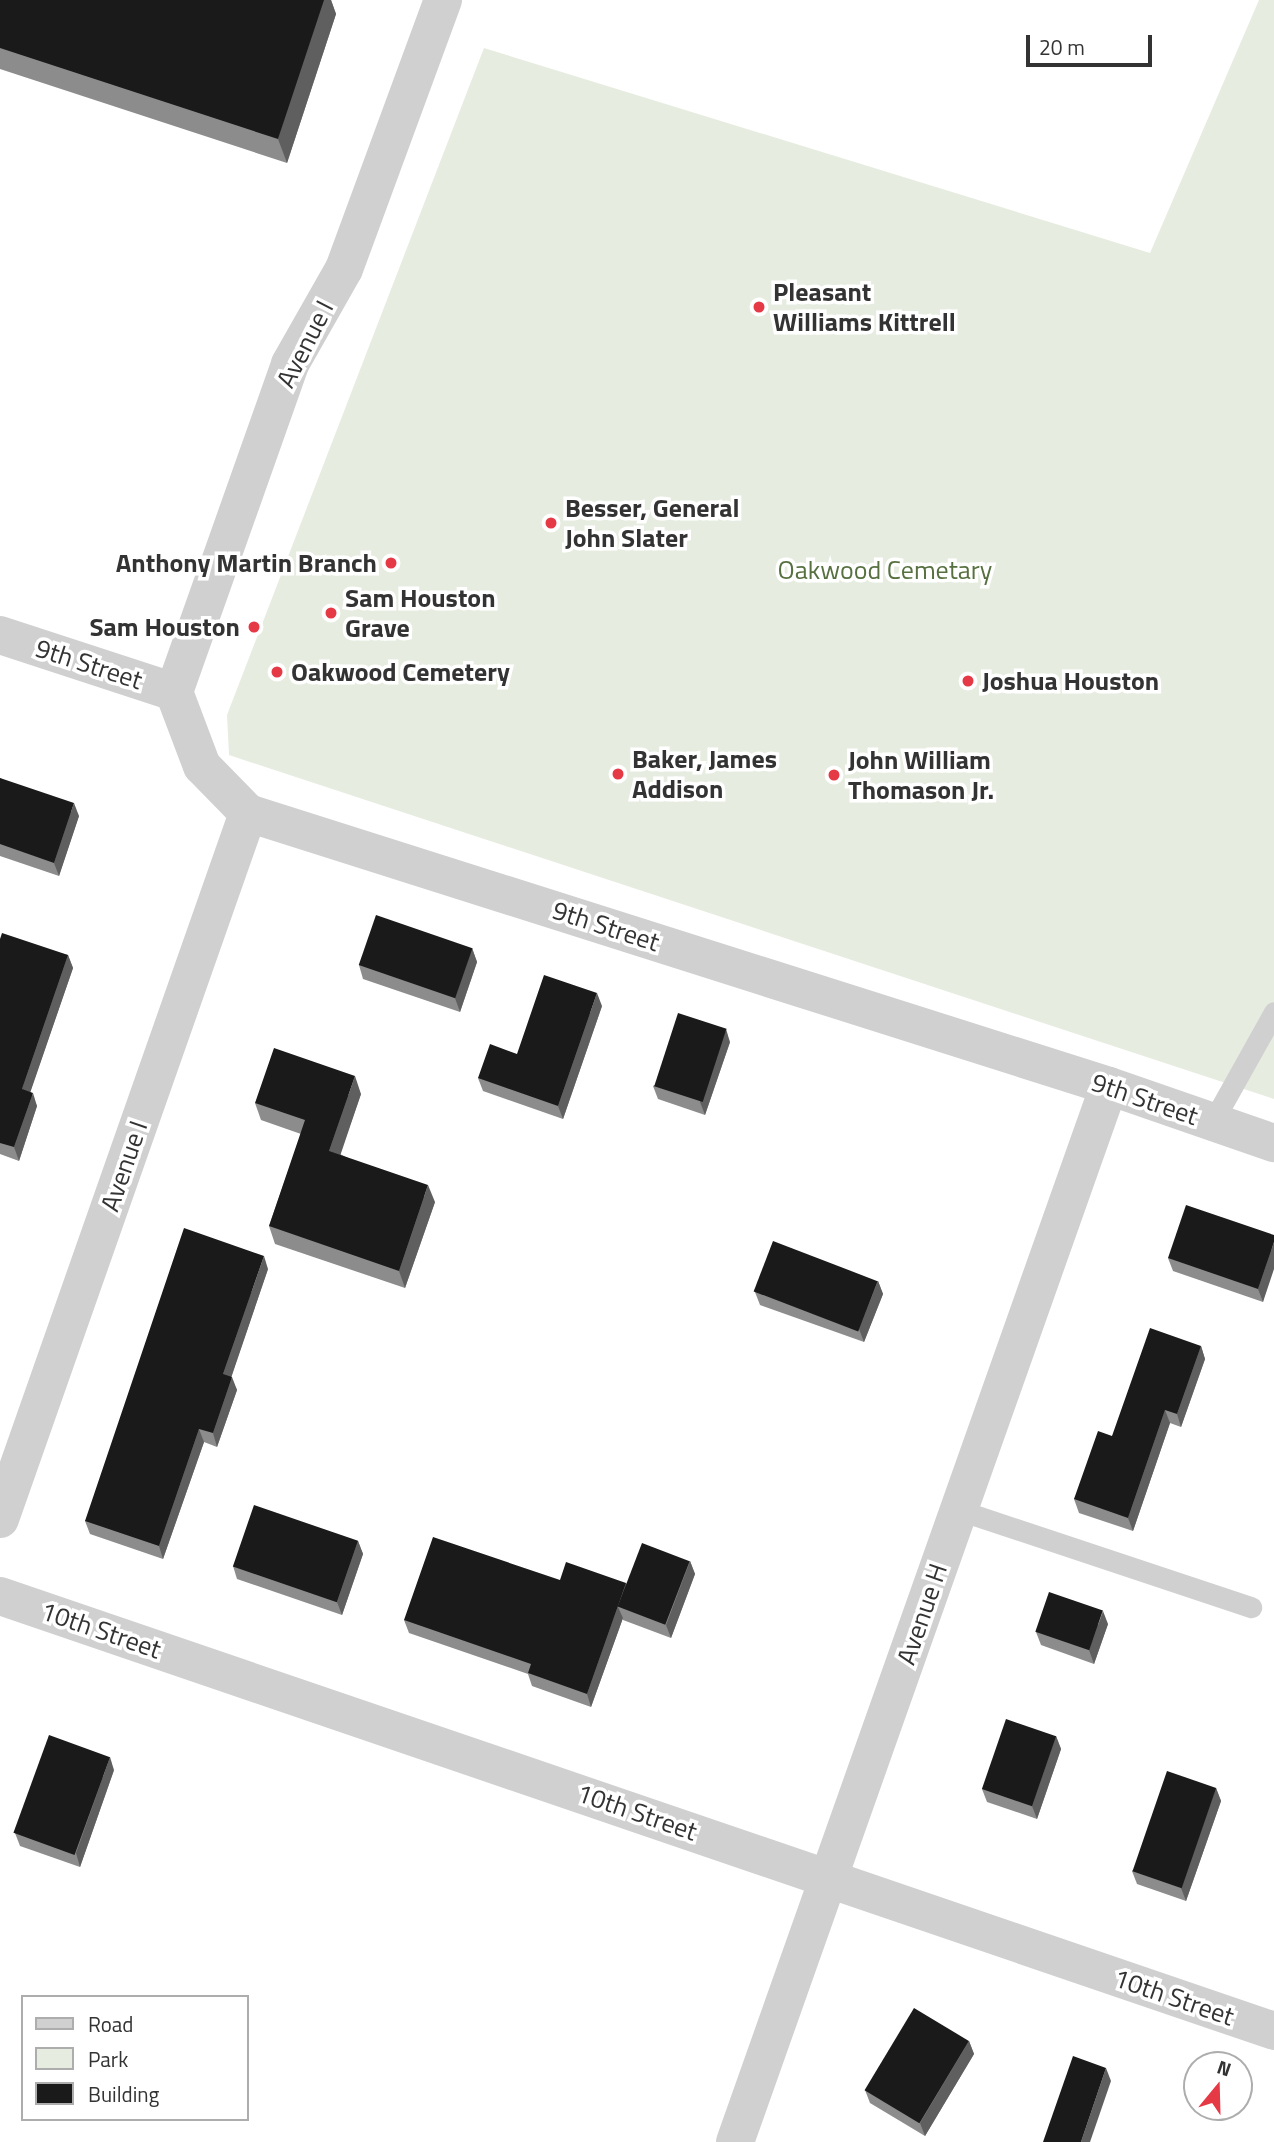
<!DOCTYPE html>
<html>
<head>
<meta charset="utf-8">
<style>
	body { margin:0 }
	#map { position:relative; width:1274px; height:2142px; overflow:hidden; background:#fff; font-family:"Titillium Web",sans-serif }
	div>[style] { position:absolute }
	.green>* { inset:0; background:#e6ecdf }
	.lane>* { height:21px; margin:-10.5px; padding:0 10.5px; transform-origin:10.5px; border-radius:10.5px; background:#d0d0d0 }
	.street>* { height:38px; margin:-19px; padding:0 19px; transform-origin:19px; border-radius:19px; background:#d0d0d0 }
	.wall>* { inset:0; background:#8c8c8c }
	.shaded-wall>* { inset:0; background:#5f5f5f }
	.building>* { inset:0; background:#1a1a1a; transform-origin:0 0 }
	.dots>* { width:19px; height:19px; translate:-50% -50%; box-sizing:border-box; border:4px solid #fff; border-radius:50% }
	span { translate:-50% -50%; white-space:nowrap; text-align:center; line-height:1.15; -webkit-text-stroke:7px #fff; paint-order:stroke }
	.poi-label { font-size:26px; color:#333; font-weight:700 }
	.left { translate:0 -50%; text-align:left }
	.right { translate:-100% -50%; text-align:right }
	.street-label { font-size:26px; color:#333 }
	.park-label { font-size:26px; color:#56703f }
	.legend { position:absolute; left:21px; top:1995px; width:228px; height:126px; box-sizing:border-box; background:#fff; border:2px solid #adadad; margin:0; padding:9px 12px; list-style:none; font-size:21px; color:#333 }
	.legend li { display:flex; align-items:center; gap:14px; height:35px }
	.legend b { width:35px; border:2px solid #adadad }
	.north { position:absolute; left:1183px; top:2051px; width:70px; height:70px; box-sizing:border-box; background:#fff; border:2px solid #adadad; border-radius:50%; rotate:19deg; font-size:19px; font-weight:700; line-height:28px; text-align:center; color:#333 }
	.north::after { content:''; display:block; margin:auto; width:24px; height:32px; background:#e63946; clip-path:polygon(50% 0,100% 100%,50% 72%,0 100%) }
	.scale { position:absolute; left:1026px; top:35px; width:126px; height:32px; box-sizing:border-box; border:4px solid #333; border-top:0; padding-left:9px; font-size:21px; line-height:24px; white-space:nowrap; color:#333; -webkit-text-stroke:5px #fff; paint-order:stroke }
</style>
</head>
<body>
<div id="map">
	<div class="green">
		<div style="clip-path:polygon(1259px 0,1274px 0,1274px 1099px,229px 755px,227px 715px,484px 48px,1150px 253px)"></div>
	</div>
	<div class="lane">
		<div style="left:1212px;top:1123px;width:127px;rotate:-60.8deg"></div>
		<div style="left:959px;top:1510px;width:308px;rotate:18.4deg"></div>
	</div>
	<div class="street">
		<div style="left:0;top:635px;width:183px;rotate:18.1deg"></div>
		<div style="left:174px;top:692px;width:79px;rotate:69.3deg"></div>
		<div style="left:202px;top:766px;width:66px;rotate:45.6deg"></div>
		<div style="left:248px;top:813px;width:903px;rotate:17.59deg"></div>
		<div style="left:1109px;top:1086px;width:175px;rotate:19.1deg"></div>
		<div style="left:174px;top:692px;width:348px;rotate:-70.5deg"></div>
		<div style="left:290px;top:364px;width:109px;rotate:-60.4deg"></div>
		<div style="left:344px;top:269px;width:287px;rotate:-69.8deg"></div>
		<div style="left:0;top:1519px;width:748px;rotate:-70.64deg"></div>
		<div style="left:0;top:1596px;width:1346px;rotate:18.85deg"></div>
		<div style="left:735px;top:2142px;width:1120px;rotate:-70.5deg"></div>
	</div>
	<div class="wall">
		<div style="clip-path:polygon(0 0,331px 0,336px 14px,287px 163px,0 69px)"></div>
		<div style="clip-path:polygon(0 778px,79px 816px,59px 876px,0 856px)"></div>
		<div style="clip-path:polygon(0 939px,68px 955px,73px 968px,30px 1092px,37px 1106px,19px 1161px,0 1154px)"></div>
		<div style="clip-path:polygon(472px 948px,477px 962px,460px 1012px,363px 979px,359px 965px)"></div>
		<div style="clip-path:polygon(602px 1006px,563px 1119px,483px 1091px,478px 1078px)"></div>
		<div style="clip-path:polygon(730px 1042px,705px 1115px,658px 1099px,653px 1086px)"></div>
		<div style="clip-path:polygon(361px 1094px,340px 1154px,435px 1202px,405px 1288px,275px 1244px,269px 1226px,301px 1134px,261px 1120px,255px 1103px)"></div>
		<div style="clip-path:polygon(1274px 1235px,1263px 1302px,1173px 1271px,1168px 1258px)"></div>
		<div style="clip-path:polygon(268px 1269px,231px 1377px,237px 1390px,217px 1447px,204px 1442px,163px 1559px,90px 1534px,85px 1521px)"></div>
		<div style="clip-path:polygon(878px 1281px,883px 1294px,864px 1342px,760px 1305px,755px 1292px)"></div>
		<div style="clip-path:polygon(1201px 1346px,1205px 1359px,1181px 1427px,1170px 1423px,1133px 1531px,1079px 1513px,1074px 1499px,1112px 1436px)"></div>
		<div style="clip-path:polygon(358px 1541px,363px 1554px,342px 1615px,237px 1579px,233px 1566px)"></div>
		<div style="clip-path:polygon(690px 1561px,695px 1574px,671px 1638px,623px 1620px,623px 1618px,591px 1707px,532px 1686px,528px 1674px,409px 1633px,404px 1620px,560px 1580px,626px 1583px,626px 1585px)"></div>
		<div style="clip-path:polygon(1108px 1624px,1094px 1664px,1041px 1645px,1036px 1632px)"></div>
		<div style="clip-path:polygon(1056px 1736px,1061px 1749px,1037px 1819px,987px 1802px,982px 1789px)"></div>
		<div style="clip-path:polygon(114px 1770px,80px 1867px,20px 1846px,15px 1833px)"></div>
		<div style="clip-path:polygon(1216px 1788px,1221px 1801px,1186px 1901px,1137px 1884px,1132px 1871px)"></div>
		<div style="clip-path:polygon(969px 2041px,974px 2054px,925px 2136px,870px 2103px,865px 2090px)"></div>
	</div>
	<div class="shaded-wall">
		<div style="clip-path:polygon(320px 0,331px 0,336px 14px,287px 163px,278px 139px)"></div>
		<div style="clip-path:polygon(74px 803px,79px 816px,59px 876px,54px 863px)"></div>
		<div style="clip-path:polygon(472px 948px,477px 962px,460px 1012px,455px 998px)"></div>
		<div style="clip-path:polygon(68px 955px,73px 968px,27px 1102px,22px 1089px)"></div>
		<div style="clip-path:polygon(597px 993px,602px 1006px,563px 1119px,558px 1106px)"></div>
		<div style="clip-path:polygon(726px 1029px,730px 1042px,705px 1115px,700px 1102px)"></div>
		<div style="clip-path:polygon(355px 1076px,361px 1094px,336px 1168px,329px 1151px)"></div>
		<div style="clip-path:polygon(33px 1093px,37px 1106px,19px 1161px,14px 1147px)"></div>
		<div style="clip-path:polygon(428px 1185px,435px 1202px,405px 1288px,399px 1271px)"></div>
		<div style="clip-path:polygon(1274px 1242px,1274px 1269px,1263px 1302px,1258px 1289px)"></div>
		<div style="clip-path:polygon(264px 1256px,268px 1269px,228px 1387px,223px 1374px)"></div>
		<div style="clip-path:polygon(878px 1281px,883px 1294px,864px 1342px,859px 1329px)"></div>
		<div style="clip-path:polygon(1201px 1346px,1205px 1359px,1181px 1427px,1177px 1414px)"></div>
		<div style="clip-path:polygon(232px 1377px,237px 1390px,217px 1447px,213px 1433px)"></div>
		<div style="clip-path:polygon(1165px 1410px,1170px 1423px,1133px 1531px,1128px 1518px)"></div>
		<div style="clip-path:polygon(199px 1429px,204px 1442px,163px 1559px,159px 1546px)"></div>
		<div style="clip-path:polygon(358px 1541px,363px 1554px,342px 1615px,337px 1602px)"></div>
		<div style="clip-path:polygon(690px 1561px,695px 1574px,671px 1638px,666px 1625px)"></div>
		<div style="clip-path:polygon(626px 1583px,630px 1596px,618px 1607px,623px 1618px,591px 1707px,587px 1694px)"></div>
		<div style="clip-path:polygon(1103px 1611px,1108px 1624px,1094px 1664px,1089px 1650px)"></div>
		<div style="clip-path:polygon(1056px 1736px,1061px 1749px,1037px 1819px,1032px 1806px)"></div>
		<div style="clip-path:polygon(110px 1757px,114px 1770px,80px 1867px,76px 1853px)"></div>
		<div style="clip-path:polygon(1216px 1788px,1221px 1801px,1186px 1901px,1181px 1888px)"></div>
		<div style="clip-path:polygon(969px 2041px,974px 2054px,925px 2136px,920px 2123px)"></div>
		<div style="clip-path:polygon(1106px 2068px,1111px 2081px,1090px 2142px,1081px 2142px)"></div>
	</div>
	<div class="building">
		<div style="clip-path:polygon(0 0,324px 0,278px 139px,0 48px)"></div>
		<div style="clip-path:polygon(0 778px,74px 803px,54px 863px,0 844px)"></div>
		<div style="left:376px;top:915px;width:102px;height:53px;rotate:19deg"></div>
		<div style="clip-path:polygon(2px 933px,68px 955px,22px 1089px,33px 1093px,14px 1147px,0 1143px,0 939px)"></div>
		<div style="clip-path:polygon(544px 975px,597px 993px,558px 1106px,478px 1078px,490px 1044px,517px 1054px)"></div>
		<div style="left:678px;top:1013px;width:51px;height:77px;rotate:18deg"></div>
		<div style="clip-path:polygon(274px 1048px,355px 1076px,329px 1151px,428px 1185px,399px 1271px,269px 1226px,305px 1120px,255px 1103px)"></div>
		<div style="clip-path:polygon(1186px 1205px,1274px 1235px,1274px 1242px,1258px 1289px,1168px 1258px)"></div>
		<div style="clip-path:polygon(184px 1228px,264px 1256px,223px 1374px,232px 1377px,213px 1433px,199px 1429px,159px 1546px,85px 1521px)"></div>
		<div style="left:773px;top:1241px;width:112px;height:54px;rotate:21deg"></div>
		<div style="clip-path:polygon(1150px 1328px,1201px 1346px,1177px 1414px,1165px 1410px,1128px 1518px,1074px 1499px,1098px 1431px,1112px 1436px)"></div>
		<div style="left:254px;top:1505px;width:110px;height:65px;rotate:19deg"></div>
		<div style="clip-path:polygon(433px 1537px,560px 1580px,566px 1562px,626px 1583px,587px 1694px,528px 1673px,531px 1664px,404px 1620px)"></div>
		<div style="left:642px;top:1543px;width:51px;height:68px;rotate:21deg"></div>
		<div style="left:1049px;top:1592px;width:57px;height:42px;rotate:19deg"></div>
		<div style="left:1006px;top:1719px;width:53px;height:74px;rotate:19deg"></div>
		<div style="left:49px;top:1735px;width:65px;height:104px;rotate:20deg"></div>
		<div style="left:1167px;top:1771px;width:52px;height:106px;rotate:19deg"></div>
		<div style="left:914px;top:2008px;width:64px;height:96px;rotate:31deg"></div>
		<div style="clip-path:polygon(1073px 2056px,1106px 2068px,1081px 2142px,1043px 2142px)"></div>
	</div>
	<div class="dots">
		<div style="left:759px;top:307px;background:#e63946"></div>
		<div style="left:551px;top:523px;background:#e63946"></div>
		<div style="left:391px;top:563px;background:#e63946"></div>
		<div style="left:331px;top:613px;background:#e63946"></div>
		<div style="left:254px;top:627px;background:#e63946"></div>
		<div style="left:277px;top:672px;background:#e63946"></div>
		<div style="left:968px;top:681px;background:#e63946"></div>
		<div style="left:618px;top:774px;background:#e63946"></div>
		<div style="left:834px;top:775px;background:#e63946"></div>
	</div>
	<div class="poi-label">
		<span class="left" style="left:773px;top:307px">Pleasant<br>Williams Kittrell</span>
		<span class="left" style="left:565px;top:523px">Besser, General<br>John Slater</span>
		<span class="right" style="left:377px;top:563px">Anthony Martin Branch</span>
		<span class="left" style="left:345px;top:613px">Sam Houston<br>Grave</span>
		<span class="right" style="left:240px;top:627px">Sam Houston</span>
		<span class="left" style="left:291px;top:672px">Oakwood Cemetery</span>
		<span class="left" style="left:982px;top:681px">Joshua Houston</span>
		<span class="left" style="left:632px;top:774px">Baker, James<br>Addison</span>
		<span class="left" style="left:848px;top:775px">John William<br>Thomason Jr.</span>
	</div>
	<div class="street-label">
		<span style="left:305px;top:344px;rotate:-63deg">Avenue I</span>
		<span style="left:89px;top:664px;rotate:18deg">9th Street</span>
		<span style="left:606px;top:926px;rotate:18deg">9th Street</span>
		<span style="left:1145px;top:1099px;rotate:19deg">9th Street</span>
		<span style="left:124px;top:1166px;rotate:-71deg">Avenue I</span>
		<span style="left:922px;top:1614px;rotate:-71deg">Avenue H</span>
		<span style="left:101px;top:1630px;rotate:19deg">10th Street</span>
		<span style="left:637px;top:1812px;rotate:19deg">10th Street</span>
		<span style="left:1174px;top:1997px;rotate:19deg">10th Street</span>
	</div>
	<div class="park-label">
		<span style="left:885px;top:570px">Oakwood Cemetary</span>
	</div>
	<ul class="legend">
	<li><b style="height:9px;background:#d0d0d0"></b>Road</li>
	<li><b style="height:19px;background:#e6ecdf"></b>Park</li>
	<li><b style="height:19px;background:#1a1a1a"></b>Building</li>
	</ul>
	<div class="north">N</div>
	<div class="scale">20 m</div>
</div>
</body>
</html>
